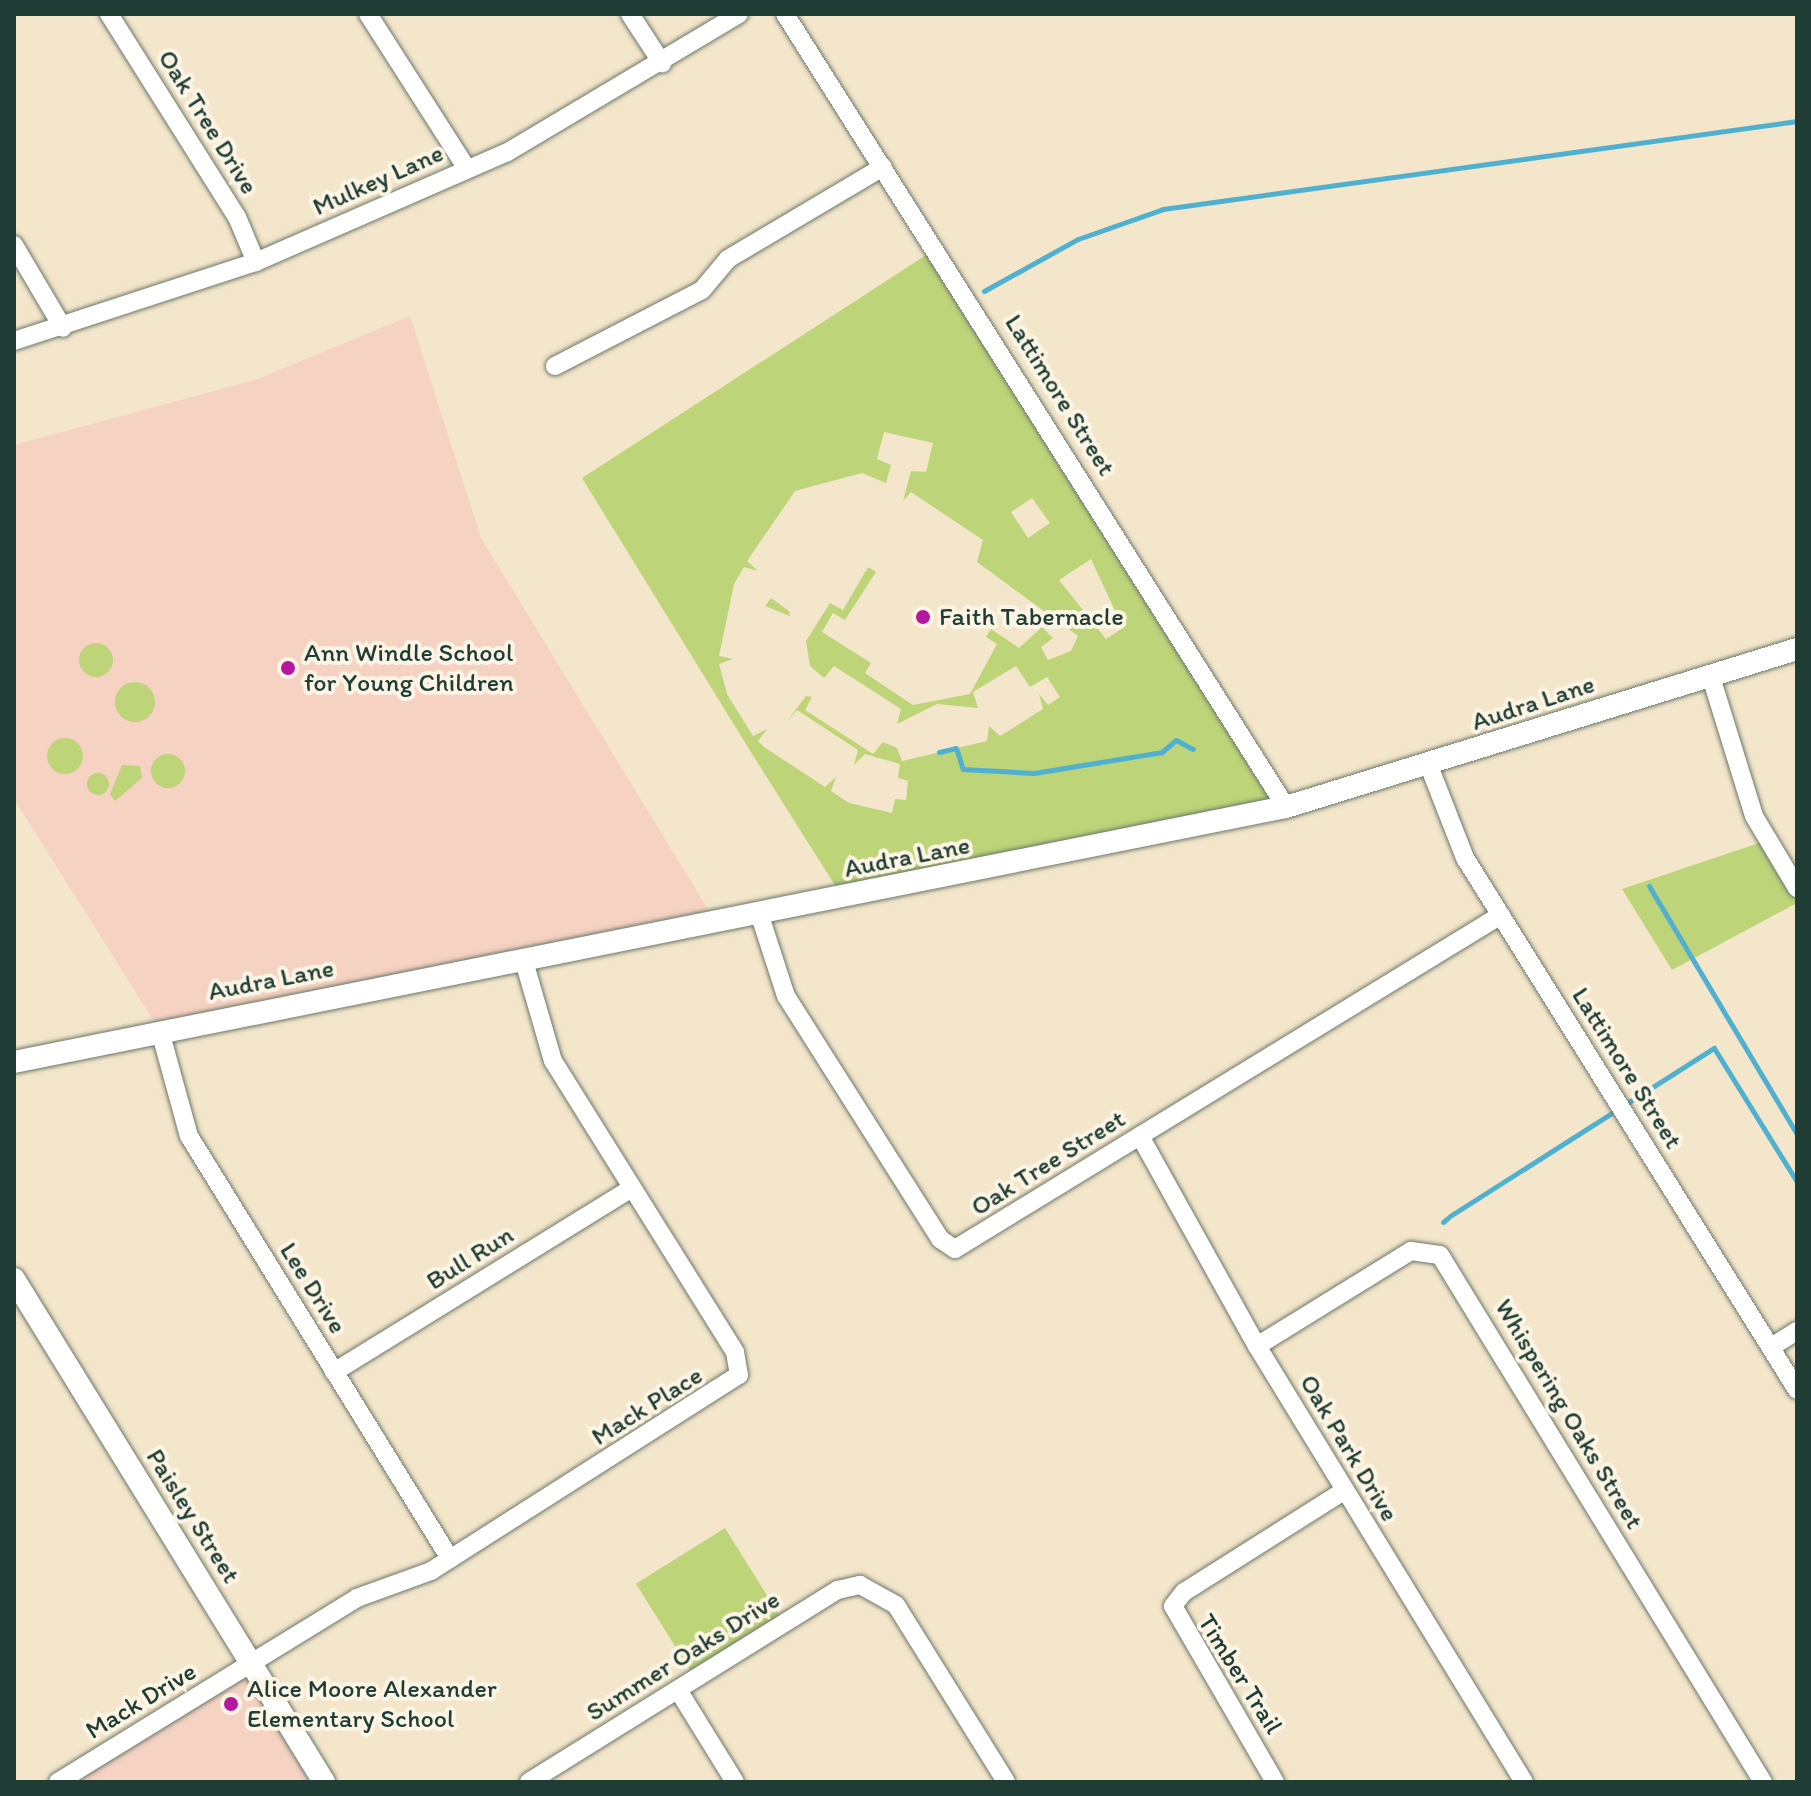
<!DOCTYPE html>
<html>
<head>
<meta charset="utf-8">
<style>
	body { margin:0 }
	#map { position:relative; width:1811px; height:1796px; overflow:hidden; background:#f4e6cb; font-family:Itim,sans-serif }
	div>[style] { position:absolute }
	.built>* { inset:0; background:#f6d2c3 }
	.green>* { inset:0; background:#bdd479; transform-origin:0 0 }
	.round { border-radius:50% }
	.stream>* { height:5px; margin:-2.5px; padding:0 2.5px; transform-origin:2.5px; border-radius:2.5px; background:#50b0cf }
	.roads { filter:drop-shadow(0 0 2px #6a7869) drop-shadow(0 0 2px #6a7869) }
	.minor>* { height:18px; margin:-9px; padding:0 9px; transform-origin:9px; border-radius:9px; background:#fff }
	.tertiary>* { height:22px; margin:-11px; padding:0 11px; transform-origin:11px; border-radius:11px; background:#fff }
	.dots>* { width:22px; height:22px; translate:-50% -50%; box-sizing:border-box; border:4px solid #fcf5e5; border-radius:50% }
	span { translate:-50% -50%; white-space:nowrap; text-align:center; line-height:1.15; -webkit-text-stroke:8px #fcf5e5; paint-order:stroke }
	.street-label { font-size:26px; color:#1f3d34 }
	.poi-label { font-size:26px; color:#1f3d34 }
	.left { translate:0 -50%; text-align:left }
	.frame { position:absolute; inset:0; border:16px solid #1f3d34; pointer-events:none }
</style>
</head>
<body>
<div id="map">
	<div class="built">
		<div style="clip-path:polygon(410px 316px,481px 538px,717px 924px,160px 1031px,14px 799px,14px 445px,255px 380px)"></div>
		<div style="clip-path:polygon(251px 1665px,324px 1782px,58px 1782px)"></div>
	</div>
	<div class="green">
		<div style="clip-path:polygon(evenodd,937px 248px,1286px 807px,843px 898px,754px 757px,582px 478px,937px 248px,884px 432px,933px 443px,926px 472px,911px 471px,903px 501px,911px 492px,983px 540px,977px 562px,1078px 636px,1071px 651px,1048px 660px,1041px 647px,1053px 638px,1042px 627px,1019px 648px,991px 629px,986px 637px,997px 644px,970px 694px,913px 705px,865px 673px,871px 663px,822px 632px,833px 613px,845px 620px,876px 572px,868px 567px,843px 610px,830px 603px,806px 641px,810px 666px,824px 678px,834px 666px,901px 709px,897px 724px,937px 704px,978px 708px,973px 692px,1016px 666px,1030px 687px,1047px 677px,1060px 697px,1048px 705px,1039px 694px,1043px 709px,1000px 736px,989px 726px,987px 741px,902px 761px,897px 748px,883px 742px,873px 754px,805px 710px,812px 697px,806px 696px,787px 721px,797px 710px,858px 750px,854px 765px,865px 754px,900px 764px,898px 778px,908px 781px,906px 800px,895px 799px,892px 813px,849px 803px,831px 791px,836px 777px,825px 787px,764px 747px,758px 741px,767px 729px,753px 736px,727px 694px,719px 664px,733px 659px,719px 656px,734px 584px,744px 567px,758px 571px,747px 561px,795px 491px,862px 473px,886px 483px,891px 465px,877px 459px,884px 432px,937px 248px,1032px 498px,1050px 523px,1028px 538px,1011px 512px,1032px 498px,937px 248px,1091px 559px,1123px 628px,1106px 639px,1059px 580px,1091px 559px)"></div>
		<div style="clip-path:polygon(771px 598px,789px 611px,790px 616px,765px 606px)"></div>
		<div class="round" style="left:79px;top:643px;width:34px;height:34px"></div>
		<div class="round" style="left:115px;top:682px;width:40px;height:40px"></div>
		<div class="round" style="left:47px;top:738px;width:36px;height:36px"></div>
		<div class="round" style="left:151px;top:754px;width:34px;height:34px"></div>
		<div style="clip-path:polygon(122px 765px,140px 766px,142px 778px,115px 801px,110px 794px)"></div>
		<div class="round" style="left:87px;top:773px;width:22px;height:22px"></div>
		<div style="clip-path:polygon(1765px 841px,1797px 888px,1797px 903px,1672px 970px,1622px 889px)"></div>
		<div style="left:725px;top:1528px;width:112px;height:105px;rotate:58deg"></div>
	</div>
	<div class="stream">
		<div style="left:984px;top:291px;width:107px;rotate:-29deg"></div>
		<div style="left:1078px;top:239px;width:90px;rotate:-19.4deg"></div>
		<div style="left:1163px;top:209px;width:640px;rotate:-7.9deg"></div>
		<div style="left:939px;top:752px;width:17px;rotate:-13deg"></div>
		<div style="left:956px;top:748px;width:22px;rotate:72deg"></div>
		<div style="left:963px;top:769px;width:71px;rotate:3.2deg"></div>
		<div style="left:1034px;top:773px;width:130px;rotate:-9.3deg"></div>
		<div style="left:1162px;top:752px;width:18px;rotate:-41deg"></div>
		<div style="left:1176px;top:740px;width:19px;rotate:28deg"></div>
		<div style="left:1649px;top:886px;width:289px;rotate:59.2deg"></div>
		<div style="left:1450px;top:1216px;width:313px;rotate:-32.5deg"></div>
		<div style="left:1714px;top:1048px;width:158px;rotate:58.2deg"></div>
		<div style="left:1443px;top:1222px;width:6px;rotate:-39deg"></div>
	</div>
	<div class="roads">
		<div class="minor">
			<div style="left:109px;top:14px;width:240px;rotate:57.8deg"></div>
			<div style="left:237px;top:217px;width:49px;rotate:67.1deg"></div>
			<div style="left:368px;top:14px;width:184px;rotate:57.4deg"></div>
			<div style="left:630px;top:14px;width:59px;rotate:56.9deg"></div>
			<div style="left:785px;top:14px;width:938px;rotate:57.72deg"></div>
			<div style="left:14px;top:245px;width:96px;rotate:59.4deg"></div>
			<div style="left:14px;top:341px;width:255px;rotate:-18.1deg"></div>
			<div style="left:256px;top:262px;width:273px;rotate:-23.6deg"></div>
			<div style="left:506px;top:153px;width:271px;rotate:-30.8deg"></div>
			<div style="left:555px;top:366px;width:165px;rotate:-27.3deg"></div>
			<div style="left:702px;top:290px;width:40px;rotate:-50deg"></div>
			<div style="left:728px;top:259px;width:180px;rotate:-30.7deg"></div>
			<div style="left:1711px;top:677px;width:145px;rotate:72.8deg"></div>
			<div style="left:1754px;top:816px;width:84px;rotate:59.2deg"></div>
			<div style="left:1429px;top:766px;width:99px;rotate:68.6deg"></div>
			<div style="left:1465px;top:858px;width:627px;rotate:58.03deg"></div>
			<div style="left:760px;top:916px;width:84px;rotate:72deg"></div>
			<div style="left:786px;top:996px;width:288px;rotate:57.6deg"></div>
			<div style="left:940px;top:1239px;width:18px;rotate:34deg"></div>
			<div style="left:955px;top:1249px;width:640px;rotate:-31.46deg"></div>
			<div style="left:160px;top:1031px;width:109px;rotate:74.6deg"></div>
			<div style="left:189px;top:1136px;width:497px;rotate:58.3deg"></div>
			<div style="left:1140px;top:1136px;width:240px;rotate:60.9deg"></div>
			<div style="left:1257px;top:1346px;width:511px;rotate:58.52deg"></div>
			<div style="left:1257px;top:1346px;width:181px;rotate:-31.7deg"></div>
			<div style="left:1411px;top:1251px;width:29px;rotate:8deg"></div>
			<div style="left:1440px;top:1255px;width:618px;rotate:58.5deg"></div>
			<div style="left:1771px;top:1347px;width:31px;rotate:-32deg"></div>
			<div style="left:334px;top:1372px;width:350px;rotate:-31.7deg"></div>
			<div style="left:678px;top:1690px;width:108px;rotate:58.2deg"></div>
			<div style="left:58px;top:1782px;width:351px;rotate:-31.6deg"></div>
			<div style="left:357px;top:1598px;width:79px;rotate:-20deg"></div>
			<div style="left:431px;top:1571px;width:365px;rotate:-32.5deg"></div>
			<div style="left:739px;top:1375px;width:23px;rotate:-100deg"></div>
			<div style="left:735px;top:1352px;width:343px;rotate:-122deg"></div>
			<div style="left:553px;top:1061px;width:107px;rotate:-106.2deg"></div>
			<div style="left:529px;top:1782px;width:364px;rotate:-31.9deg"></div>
			<div style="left:838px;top:1590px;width:23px;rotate:-13deg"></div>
			<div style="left:860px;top:1585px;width:41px;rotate:29.1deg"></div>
			<div style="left:896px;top:1605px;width:208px;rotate:58.1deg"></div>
			<div style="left:1275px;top:1782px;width:203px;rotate:-120.1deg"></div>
			<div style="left:1173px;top:1606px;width:18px;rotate:-52deg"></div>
			<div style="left:1184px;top:1592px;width:189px;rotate:-32.3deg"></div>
		</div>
		<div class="tertiary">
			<div style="left:14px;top:1062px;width:1297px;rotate:-11.34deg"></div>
			<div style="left:1286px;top:807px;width:535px;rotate:-17.18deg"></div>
			<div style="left:14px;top:1279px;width:591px;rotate:58.35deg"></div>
		</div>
	</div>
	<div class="dots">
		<div style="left:923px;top:617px;background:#b5179e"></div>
		<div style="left:288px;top:668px;background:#b5179e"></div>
		<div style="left:231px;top:1704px;background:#b5179e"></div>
	</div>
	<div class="street-label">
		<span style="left:208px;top:122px;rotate:58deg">Oak Tree Drive</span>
		<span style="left:378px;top:180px;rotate:-24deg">Mulkey Lane</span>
		<span style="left:1060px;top:395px;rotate:58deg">Lattimore Street</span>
		<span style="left:1533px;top:703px;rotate:-18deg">Audra Lane</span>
		<span style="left:907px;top:857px;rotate:-11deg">Audra Lane</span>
		<span style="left:271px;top:980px;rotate:-11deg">Audra Lane</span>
		<span style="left:1627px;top:1068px;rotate:58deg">Lattimore Street</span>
		<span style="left:1048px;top:1163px;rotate:-32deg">Oak Tree Street</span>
		<span style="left:470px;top:1258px;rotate:-32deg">Bull Run</span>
		<span style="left:313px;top:1288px;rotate:58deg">Lee Drive</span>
		<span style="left:647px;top:1406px;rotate:-32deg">Mack Place</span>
		<span style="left:1569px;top:1414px;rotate:59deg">Whispering Oaks Street</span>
		<span style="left:1349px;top:1448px;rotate:59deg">Oak Park Drive</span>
		<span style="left:193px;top:1516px;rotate:58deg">Paisley Street</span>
		<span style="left:683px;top:1656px;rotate:-32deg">Summer Oaks Drive</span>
		<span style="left:1240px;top:1674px;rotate:58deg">Timber Trail</span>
		<span style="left:141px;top:1701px;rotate:-31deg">Mack Drive</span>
	</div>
	<div class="poi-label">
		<span class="left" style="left:939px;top:617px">Faith Tabernacle</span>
		<span class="left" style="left:304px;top:668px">Ann Windle School<br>for Young Children</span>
		<span class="left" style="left:247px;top:1704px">Alice Moore Alexander<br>Elementary School</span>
	</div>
	<div class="frame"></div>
</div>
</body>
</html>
